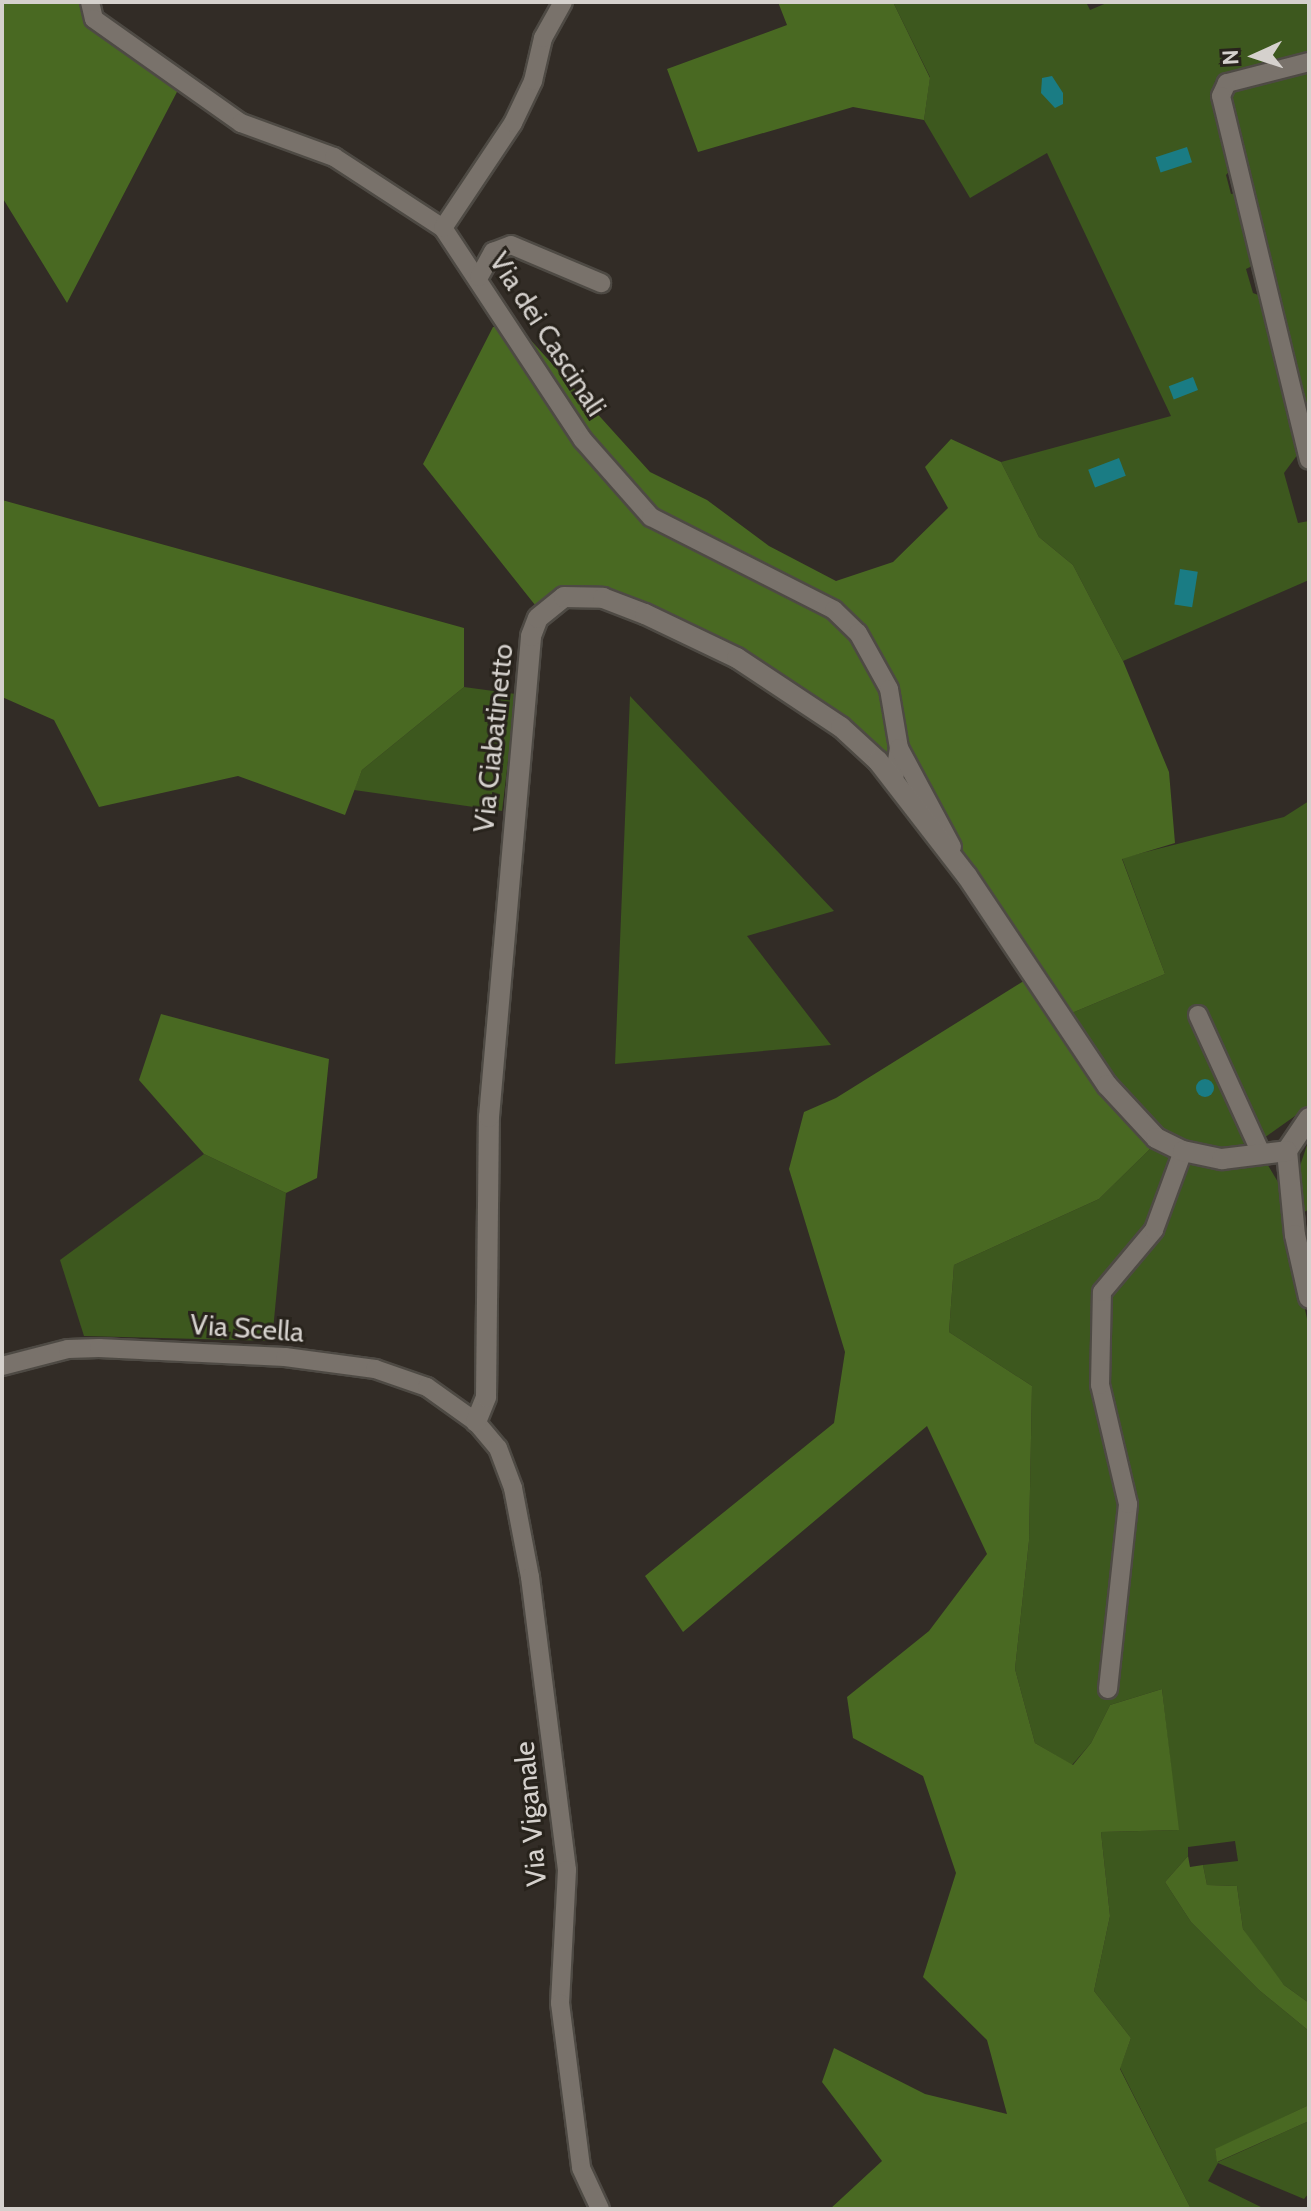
<!DOCTYPE html>
<style>
body{margin:0}
#map{position:relative;width:1311px;height:2211px;overflow:hidden;background:#322c26;font-family:Cabin,sans-serif}
div>[style]{position:absolute}
.green>*{inset:0;background:#3d581e}
.forest>*{inset:0;background:#496922}
.water>*{inset:0;background:#1a7c84;transform-origin:0 0}
.round{border-radius:50%}
.roads{filter:drop-shadow(2px 0 #4e4a44) drop-shadow(-2px 0 #4e4a44) drop-shadow(0 2px #4e4a44) drop-shadow(0 -2px #4e4a44)}
.minor>*{height:18px;margin:-9px;padding:0 9px;transform-origin:9px;border-radius:9px;background:#79726b}
.tertiary>*{height:20px;margin:-10px;padding:0 10px;transform-origin:10px;border-radius:10px;background:#79726b}
span{translate:-50% -50%;white-space:nowrap;text-align:center;line-height:1.15;-webkit-text-stroke:6px #28231c;paint-order:stroke}
.street-label{font-size:28px;color:#d5d1cd}
.frame{position:absolute;inset:0;border:4px solid #d5d1cd;pointer-events:none}
.north{position:absolute;left:1215px;top:16px;width:80px;height:80px;-webkit-text-stroke:6px #28231c;paint-order:stroke;rotate:267deg;font-size:22px;font-weight:700;line-height:32px;text-align:center;color:#d5d1cd}
.north::after{content:'';display:block;margin:auto;width:28px;height:36px;background:#d5d1cd;clip-path:polygon(50% 0,100% 100%,50% 72%,0 100%)}
</style>
<div id="map">
<div class="green">
<div style="clip-path:polygon(893px 2px,1086px 2px,1090px 10px,1109px 2px,1309px 2px,1309px 60px,1215px 81px,1214px 88px,1235px 165px,1226px 175px,1231px 194px,1241px 192px,1258px 263px,1246px 269px,1253px 293px,1266px 298px,1301px 450px,1284px 473px,1298px 523px,1309px 521px,1309px 580px,1123px 661px,1073px 565px,1039px 537px,1001px 462px,1171px 416px,1047px 153px,970px 198px,924px 120px,930px 77px)"></div>
<div style="clip-path:polygon(1309px 70px,1309px 418px,1229px 91px)"></div>
<div style="clip-path:polygon(464px 687px,516px 694px,502px 811px,354px 790px,362px 770px)"></div>
<div style="clip-path:polygon(630px 696px,834px 911px,747px 936px,831px 1045px,615px 1064px)"></div>
<div style="clip-path:polygon(1309px 801px,1309px 1106px,1264px 1138px,1229px 1148px,1201px 1147px,1164px 1134px,1137px 1113px,1067px 1015px,1165px 974px,1122px 858px,1284px 817px)"></div>
<div style="clip-path:polygon(1309px 1139px,1309px 1209px,1300px 1215px,1298px 1172px)"></div>
<div style="clip-path:polygon(1155px 1144px,1179px 1153px,1151px 1229px,1100px 1292px,1096px 1329px,1099px 1385px,1125px 1504px,1106px 1687px,1111px 1691px,1131px 1506px,1117px 1422px,1104px 1384px,1105px 1293px,1158px 1231px,1186px 1158px,1223px 1165px,1263px 1157px,1278px 1182px,1309px 1328px,1309px 2003px,1284px 1985px,1259px 1955px,1243px 1929px,1237px 1886px,1207px 1885px,1203px 1865px,1238px 1861px,1235px 1841px,1188px 1847px,1188px 1856px,1165px 1882px,1191px 1922px,1259px 1990px,1309px 2031px,1309px 2105px,1215px 2150px,1218px 2162px,1309px 2121px,1309px 2193px,1304px 2199px,1218px 2163px,1208px 2181px,1265px 2209px,1191px 2209px,1120px 2068px,1131px 2038px,1094px 1991px,1110px 1916px,1101px 1832px,1178px 1830px,1162px 1689px,1110px 1705px,1091px 1743px,1072px 1765px,1035px 1743px,1015px 1669px,1029px 1541px,1032px 1386px,949px 1332px,954px 1265px,1099px 1199px)"></div>
<div style="clip-path:polygon(204px 1154px,286px 1193px,272px 1341px,84px 1336px,60px 1260px)"></div>
</div>
<div class="forest">
<div style="clip-path:polygon(2px 2px,84px 2px,80px 9px,178px 90px,67px 303px,2px 197px)"></div>
<div style="clip-path:polygon(778px 2px,893px 2px,930px 78px,924px 120px,853px 107px,698px 152px,667px 69px,787px 25px)"></div>
<div style="clip-path:polygon(517px 325px,650px 472px,707px 500px,769px 546px,836px 581px,893px 562px,948px 508px,925px 467px,951px 439px,1001px 462px,1039px 537px,1073px 565px,1123px 661px,1169px 772px,1175px 843px,1122px 859px,1165px 974px,1055px 1020px,1155px 1144px,1099px 1199px,954px 1265px,949px 1332px,1032px 1386px,1029px 1541px,1015px 1669px,1035px 1743px,1073px 1765px,1091px 1743px,1110px 1705px,1162px 1689px,1179px 1830px,1101px 1832px,1110px 1916px,1094px 1991px,1131px 2038px,1120px 2069px,1191px 2209px,830px 2209px,882px 2161px,822px 2082px,834px 2048px,925px 2094px,1007px 2114px,987px 2040px,923px 1977px,956px 1873px,923px 1776px,853px 1738px,847px 1697px,929px 1631px,987px 1554px,927px 1426px,683px 1632px,645px 1576px,834px 1423px,845px 1352px,789px 1169px,804px 1112px,836px 1098px,1027px 979px,872px 764px,837px 733px,742px 668px,671px 634px,593px 605px,563px 604px,547px 620px,423px 464px,493px 327px)"></div>
<div style="clip-path:polygon(2px 500px,464px 628px,464px 687px,362px 770px,345px 815px,238px 776px,99px 807px,54px 720px,2px 697px)"></div>
<div style="clip-path:polygon(161px 1014px,329px 1059px,317px 1178px,286px 1193px,204px 1154px,139px 1080px)"></div>
<div style="clip-path:polygon(1188px 1856px,1190px 1867px,1203px 1865px,1207px 1885px,1237px 1886px,1243px 1929px,1284px 1985px,1309px 2003px,1309px 2031px,1259px 1990px,1191px 1922px,1165px 1882px)"></div>
<div style="clip-path:polygon(1309px 2105px,1309px 2121px,1217px 2162px,1215px 2149px)"></div>
</div>
<div class="water">
<div style="clip-path:polygon(1052px 76px,1063px 93px,1063px 104px,1055px 108px,1041px 93px,1042px 78px)"></div>
<div style="left:1187px;top:147px;width:16px;height:33px;rotate:72deg"></div>
<div style="left:1193px;top:377px;width:14px;height:26px;rotate:69deg"></div>
<div style="left:1119px;top:458px;width:19px;height:33px;rotate:69deg"></div>
<div style="left:1180px;top:569px;width:18px;height:36px;rotate:9deg"></div>
<div class="round" style="left:1196px;top:1079px;width:18px;height:18px"></div>
</div>
<div class="roads">
<div class="minor">
<div style="left:90px;top:2px;width:17px;rotate:77deg"></div>
<div style="left:94px;top:19px;width:180px;rotate:35.3deg"></div>
<div style="left:241px;top:123px;width:99px;rotate:20.1deg"></div>
<div style="left:334px;top:157px;width:130px;rotate:33.1deg"></div>
<div style="left:443px;top:228px;width:254px;rotate:56.6deg"></div>
<div style="left:583px;top:440px;width:103px;rotate:48.6deg"></div>
<div style="left:651px;top:517px;width:205px;rotate:26.9deg"></div>
<div style="left:834px;top:610px;width:33px;rotate:44deg"></div>
<div style="left:858px;top:633px;width:64px;rotate:61deg"></div>
<div style="left:889px;top:689px;width:60px;rotate:80.4deg"></div>
<div style="left:899px;top:748px;width:32px;rotate:99deg"></div>
<div style="left:1309px;top:62px;width:85px;rotate:165.6deg"></div>
<div style="left:1227px;top:83px;width:14px;rotate:115deg"></div>
<div style="left:1221px;top:96px;width:374px;rotate:76.4deg"></div>
<div style="left:443px;top:228px;width:126px;rotate:-56.3deg"></div>
<div style="left:513px;top:123px;width:47px;rotate:-64.5deg"></div>
<div style="left:533px;top:81px;width:44px;rotate:-76.9deg"></div>
<div style="left:543px;top:38px;width:41px;rotate:-60.9deg"></div>
<div style="left:479px;top:277px;width:29px;rotate:-61deg"></div>
<div style="left:493px;top:252px;width:19px;rotate:-21deg"></div>
<div style="left:511px;top:245px;width:98px;rotate:22.9deg"></div>
<div style="left:899px;top:748px;width:112px;rotate:61.8deg"></div>
<div style="left:1198px;top:1015px;width:149px;rotate:65.5deg"></div>
<div style="left:2px;top:1366px;width:68px;rotate:-14.4deg"></div>
<div style="left:68px;top:1349px;width:31px;rotate:-2deg"></div>
<div style="left:99px;top:1348px;width:186px;rotate:2.8deg"></div>
<div style="left:285px;top:1357px;width:91px;rotate:7.6deg"></div>
<div style="left:375px;top:1369px;width:55px;rotate:19.1deg"></div>
<div style="left:427px;top:1387px;width:60px;rotate:35.5deg"></div>
<div style="left:476px;top:1422px;width:34px;rotate:50deg"></div>
<div style="left:498px;top:1448px;width:43px;rotate:69.4deg"></div>
<div style="left:513px;top:1488px;width:91px;rotate:79.2deg"></div>
<div style="left:530px;top:1577px;width:295px;rotate:82.8deg"></div>
<div style="left:567px;top:1870px;width:133px;rotate:93deg"></div>
<div style="left:560px;top:2003px;width:166px;rotate:82.7deg"></div>
<div style="left:581px;top:2168px;width:45px;rotate:65.1deg"></div>
<div style="left:1108px;top:1689px;width:186px;rotate:-83.8deg"></div>
<div style="left:1128px;top:1504px;width:122px;rotate:-103.2deg"></div>
<div style="left:1100px;top:1385px;width:93px;rotate:-88.8deg"></div>
<div style="left:1102px;top:1292px;width:81px;rotate:-50deg"></div>
<div style="left:1154px;top:1230px;width:84px;rotate:-69.8deg"></div>
</div>
<div class="tertiary">
<div style="left:1309px;top:1118px;width:40px;rotate:124deg"></div>
<div style="left:1287px;top:1151px;width:84px;rotate:84.6deg"></div>
<div style="left:1295px;top:1235px;width:64px;rotate:77.3deg"></div>
<div style="left:476px;top:1422px;width:27px;rotate:-68deg"></div>
<div style="left:486px;top:1397px;width:280px;rotate:-89.4deg"></div>
<div style="left:489px;top:1117px;width:483px;rotate:-85deg"></div>
<div style="left:531px;top:636px;width:19px;rotate:-69deg"></div>
<div style="left:538px;top:618px;width:33px;rotate:-39deg"></div>
<div style="left:564px;top:597px;width:39px;rotate:1deg"></div>
<div style="left:603px;top:598px;width:45px;rotate:20.9deg"></div>
<div style="left:645px;top:614px;width:102px;rotate:25.6deg"></div>
<div style="left:737px;top:658px;width:125px;rotate:33.6deg"></div>
<div style="left:841px;top:727px;width:50px;rotate:42.6deg"></div>
<div style="left:878px;top:761px;width:145px;rotate:52.3deg"></div>
<div style="left:967px;top:876px;width:252px;rotate:56.2deg"></div>
<div style="left:1107px;top:1085px;width:72px;rotate:47.2deg"></div>
<div style="left:1156px;top:1138px;width:30px;rotate:26deg"></div>
<div style="left:1183px;top:1151px;width:40px;rotate:12deg"></div>
<div style="left:1222px;top:1159px;width:65px;rotate:-7deg"></div>
</div>
</div>
<div class="street-label">
<span style="left:548px;top:334px;rotate:57deg">Via dei Cascinali</span>
<span style="left:493px;top:738px;rotate:-84deg">Via Ciabatinetto</span>
<span style="left:247px;top:1328px;rotate:4deg">Via Scella</span>
<span style="left:530px;top:1814px;rotate:-95deg">Via Viganale</span>
</div>
<div class="frame"></div>
<div class="north">N</div>
</div>
